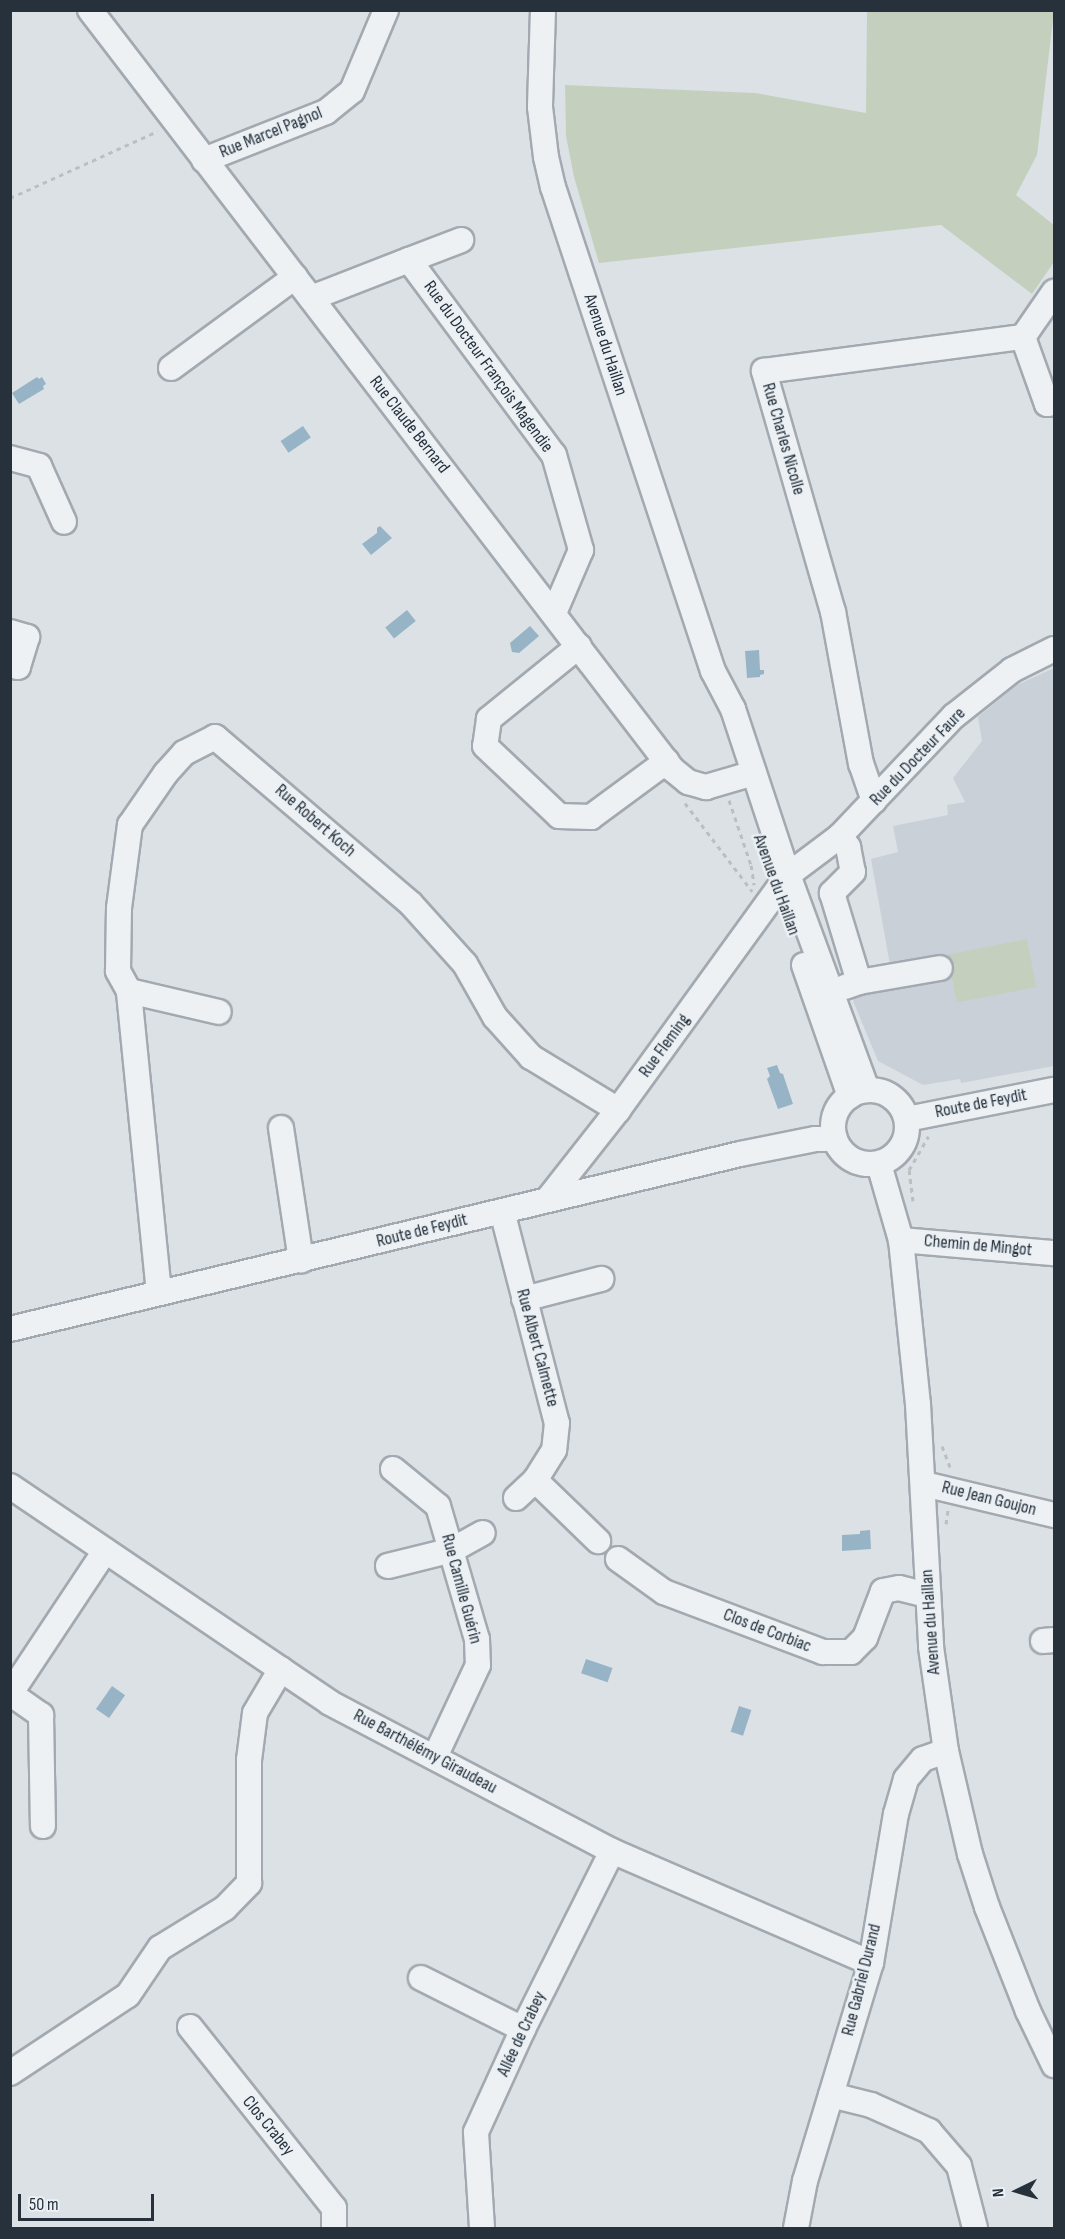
<!DOCTYPE html>
<meta charset="utf-8">
<style>
body{margin:0}
#map{position:relative;width:1065px;height:2239px;overflow:hidden;background:#dce1e6;font-family:"Sofia Sans Condensed",sans-serif}
div>[style]{position:absolute}
.built>*{inset:0;background:#cad0d8}
.green>*{inset:0;background:#c4d0bd;transform-origin:0 0}
.water>*{inset:0;background:#96b4c6;transform-origin:0 0}
.path>*{height:3px;margin-top:-1.5px;transform-origin:0;background:repeating-linear-gradient(90deg,#babfc4 0 4.5px,transparent 0 9px)}
.roads{filter:drop-shadow(2px 0 #a2a9b0) drop-shadow(-2px 0 #a2a9b0) drop-shadow(0 2px #a2a9b0) drop-shadow(0 -2px #a2a9b0)}
.minor>*{height:24px;margin:-12px;padding:0 12px;transform-origin:12px;border-radius:12px;background:#eef1f4}
.minor>.ring{margin:-12px;padding:0;box-sizing:content-box;background:none;border:24px solid #eef1f4;border-radius:50%}
span{translate:-50% -50%;white-space:nowrap;text-align:center;line-height:1.15;-webkit-text-stroke:5px #ebf0f4;paint-order:stroke}
.street-label{font-size:18px;color:#26313c}
.frame{position:absolute;inset:0;border:12px solid #26313c;pointer-events:none}
.north{position:absolute;left:987px;top:2161px;width:60px;height:60px;-webkit-text-stroke:4px #ebf0f4;paint-order:stroke;rotate:265deg;font-size:16px;font-weight:700;line-height:24px;text-align:center;color:#26313c}
.north::after{content:'';display:block;margin:auto;width:21px;height:27px;background:#26313c;clip-path:polygon(50% 0,100% 100%,50% 72%,0 100%)}
.scale{position:absolute;left:18px;top:2194px;width:136px;height:27px;box-sizing:border-box;border:3px solid #26313c;border-top:0;padding-left:8px;font-size:18px;line-height:21px;white-space:nowrap;color:#26313c;-webkit-text-stroke:4px #ebf0f4;paint-order:stroke}
</style>
<div id="map">
<div class="built">
<div style="clip-path:polygon(1054px 668px,1054px 1066px,961px 1083px,960px 1079px,923px 1085px,878px 1061px,853px 1001px,858px 993px,892px 976px,871px 859px,898px 852px,893px 826px,948px 815px,947px 805px,965px 802px,953px 778px,982px 741px,978px 717px,1017px 685px)"></div>
</div>
<div class="green">
<div style="clip-path:polygon(867px 11px,1054px 11px,1037px 155px,1016px 195px,1054px 225px,1054px 262px,1032px 294px,941px 225px,599px 263px,574px 177px,566px 136px,565px 85px,755px 93px,866px 113px)"></div>
<div style="left:1027px;top:939px;width:49px;height:81px;rotate:79deg"></div>
</div>
<div class="water">
<div style="clip-path:polygon(37px 377px,39px 379px,42px 377px,46px 384px,43px 386px,44px 389px,19px 404px,12px 393px)"></div>
<div style="left:303px;top:426px;width:14px;height:27px;rotate:56deg"></div>
<div style="clip-path:polygon(380px 526px,392px 538px,371px 555px,362px 544px,377px 533px,377px 528px)"></div>
<div style="left:407px;top:610px;width:14px;height:28px;rotate:51deg"></div>
<div style="clip-path:polygon(530px 626px,539px 636px,519px 653px,512px 652px,510px 643px)"></div>
<div style="clip-path:polygon(759px 650px,760px 670px,764px 670px,764px 674px,760px 675px,760px 677px,747px 678px,745px 651px)"></div>
<div style="clip-path:polygon(777px 1065px,780px 1073px,783px 1074px,793px 1104px,778px 1109px,767px 1079px,770px 1076px,767px 1068px)"></div>
<div style="clip-path:polygon(870px 1530px,871px 1549px,842px 1551px,842px 1535px,860px 1534px,860px 1531px)"></div>
<div style="left:586px;top:1659px;width:28px;height:15px;rotate:19deg"></div>
<div style="left:112px;top:1686px;width:16px;height:28px;rotate:35deg"></div>
<div style="left:739px;top:1706px;width:13px;height:27px;rotate:18deg"></div>
</div>
<div class="path">
<div style="left:10px;top:198px;width:162px;rotate:-24.4deg"></div>
<div style="left:729px;top:800px;width:69px;rotate:71.3deg"></div>
<div style="left:751px;top:865px;width:20px;rotate:81deg"></div>
<div style="left:685px;top:803px;width:111px;rotate:52.7deg"></div>
<div style="left:887px;top:1089px;width:23px;rotate:20deg"></div>
<div style="left:848px;top:1167px;width:8px;rotate:-60deg"></div>
<div style="left:913px;top:1201px;width:31px;rotate:-97deg"></div>
<div style="left:909px;top:1170px;width:39px;rotate:-60deg"></div>
<div style="left:942px;top:1446px;width:26px;rotate:69deg"></div>
<div style="left:946px;top:1524px;width:14px;rotate:-82deg"></div>
</div>
<div class="roads">
<div class="minor">
<div style="left:90px;top:10px;width:956px;rotate:52.52deg"></div>
<div style="left:672px;top:769px;width:21px;rotate:39deg"></div>
<div style="left:688px;top:782px;width:19px;rotate:16deg"></div>
<div style="left:706px;top:787px;width:50px;rotate:-16.3deg"></div>
<div style="left:543px;top:10px;width:97px;rotate:91.8deg"></div>
<div style="left:540px;top:107px;width:50px;rotate:83.2deg"></div>
<div style="left:546px;top:157px;width:31px;rotate:77deg"></div>
<div style="left:553px;top:187px;width:510px;rotate:71.71deg"></div>
<div style="left:713px;top:671px;width:43px;rotate:62.2deg"></div>
<div style="left:733px;top:709px;width:175px;rotate:71.7deg"></div>
<div style="left:788px;top:875px;width:229px;rotate:69.8deg"></div>
<div style="left:204px;top:160px;width:131px;rotate:-21.5deg"></div>
<div style="left:326px;top:112px;width:33px;rotate:-39deg"></div>
<div style="left:352px;top:91px;width:88px;rotate:-67.2deg"></div>
<div style="left:409px;top:260px;width:56px;rotate:-21deg"></div>
<div style="left:311px;top:298px;width:105px;rotate:-21.2deg"></div>
<div style="left:409px;top:260px;width:243px;rotate:53.4deg"></div>
<div style="left:554px;top:455px;width:99px;rotate:74.1deg"></div>
<div style="left:581px;top:550px;width:69px;rotate:113.2deg"></div>
<div style="left:1023px;top:337px;width:55px;rotate:-55.4deg"></div>
<div style="left:171px;top:368px;width:154px;rotate:-36.3deg"></div>
<div style="left:10px;top:458px;width:30px;rotate:15deg"></div>
<div style="left:39px;top:466px;width:61px;rotate:65.9deg"></div>
<div style="left:10px;top:632px;width:18px;rotate:16deg"></div>
<div style="left:27px;top:637px;width:31px;rotate:107deg"></div>
<div style="left:18px;top:667px;width:8px;rotate:-166deg"></div>
<div style="left:579px;top:646px;width:116px;rotate:141deg"></div>
<div style="left:489px;top:719px;width:27px;rotate:98deg"></div>
<div style="left:485px;top:746px;width:102px;rotate:43.4deg"></div>
<div style="left:559px;top:816px;width:32px;rotate:2deg"></div>
<div style="left:591px;top:817px;width:94px;rotate:-36.4deg"></div>
<div style="left:874px;top:801px;width:39px;rotate:-109deg"></div>
<div style="left:861px;top:764px;width:155px;rotate:-100.4deg"></div>
<div style="left:833px;top:612px;width:251px;rotate:-106deg"></div>
<div style="left:764px;top:371px;width:261px;rotate:-7.5deg"></div>
<div style="left:1023px;top:337px;width:71px;rotate:70.3deg"></div>
<div style="left:1047px;top:404px;width:7px;rotate:-8deg"></div>
<div style="left:840px;top:836px;width:14px;rotate:54deg"></div>
<div style="left:848px;top:847px;width:25px;rotate:79deg"></div>
<div style="left:853px;top:872px;width:30px;rotate:135deg"></div>
<div style="left:832px;top:893px;width:93px;rotate:73.1deg"></div>
<div style="left:804px;top:965px;width:139px;rotate:70.7deg"></div>
<div style="left:845px;top:987px;width:15px;rotate:-20deg"></div>
<div style="left:859px;top:982px;width:82px;rotate:-9.8deg"></div>
<div style="left:129px;top:991px;width:92px;rotate:13.1deg"></div>
<div class="ring" style="left:833px;top:1090px;width:50px;height:50px"></div>
<div style="left:907px;top:1119px;width:150px;rotate:-11.2deg"></div>
<div style="left:281px;top:1128px;width:134px;rotate:81.4deg"></div>
<div style="left:879px;top:1164px;width:79px;rotate:73.9deg"></div>
<div style="left:901px;top:1240px;width:165px;rotate:84.1deg"></div>
<div style="left:918px;top:1404px;width:243px;rotate:86.9deg"></div>
<div style="left:931px;top:1647px;width:105px;rotate:81.8deg"></div>
<div style="left:946px;top:1751px;width:106px;rotate:76.9deg"></div>
<div style="left:970px;top:1854px;width:56px;rotate:72.2deg"></div>
<div style="left:987px;top:1907px;width:112px;rotate:68.5deg"></div>
<div style="left:1028px;top:2011px;width:60px;rotate:64.3deg"></div>
<div style="left:548px;top:1199px;width:113px;rotate:-51.8deg"></div>
<div style="left:618px;top:1110px;width:290px;rotate:-54.1deg"></div>
<div style="left:788px;top:875px;width:65px;rotate:-36.9deg"></div>
<div style="left:840px;top:836px;width:166px;rotate:-46.5deg"></div>
<div style="left:954px;top:716px;width:74px;rotate:-38.4deg"></div>
<div style="left:1012px;top:670px;width:47px;rotate:-26.6deg"></div>
<div style="left:502px;top:1211px;width:219px;rotate:75.5deg"></div>
<div style="left:557px;top:1423px;width:27px;rotate:96deg"></div>
<div style="left:554px;top:1450px;width:36px;rotate:122deg"></div>
<div style="left:535px;top:1480px;width:88px;rotate:44.1deg"></div>
<div style="left:901px;top:1240px;width:154px;rotate:4.9deg"></div>
<div style="left:159px;top:1293px;width:303px;rotate:-95.7deg"></div>
<div style="left:129px;top:991px;width:23px;rotate:-119deg"></div>
<div style="left:118px;top:971px;width:63px;rotate:-89.1deg"></div>
<div style="left:119px;top:908px;width:84px;rotate:-82.5deg"></div>
<div style="left:130px;top:825px;width:63px;rotate:-55.3deg"></div>
<div style="left:166px;top:773px;width:27px;rotate:-48deg"></div>
<div style="left:184px;top:753px;width:35px;rotate:-27deg"></div>
<div style="left:215px;top:737px;width:257px;rotate:40.4deg"></div>
<div style="left:411px;top:904px;width:81px;rotate:48deg"></div>
<div style="left:465px;top:964px;width:61px;rotate:60.5deg"></div>
<div style="left:495px;top:1017px;width:54px;rotate:48deg"></div>
<div style="left:531px;top:1057px;width:102px;rotate:31.3deg"></div>
<div style="left:524px;top:1299px;width:80px;rotate:-14.6deg"></div>
<div style="left:10px;top:1329px;width:751px;rotate:-13.48deg"></div>
<div style="left:740px;top:1154px;width:76px;rotate:-11.3deg"></div>
<div style="left:815px;top:1139px;width:20px"></div>
<div style="left:393px;top:1469px;width:58px;rotate:39.4deg"></div>
<div style="left:438px;top:1506px;width:139px;rotate:73.7deg"></div>
<div style="left:477px;top:1639px;width:26px;rotate:88deg"></div>
<div style="left:478px;top:1665px;width:102px;rotate:115.1deg"></div>
<div style="left:924px;top:1484px;width:134px;rotate:13.4deg"></div>
<div style="left:10px;top:1486px;width:387px;rotate:34.1deg"></div>
<div style="left:330px;top:1703px;width:318px;rotate:27.7deg"></div>
<div style="left:612px;top:1851px;width:282px;rotate:23.4deg"></div>
<div style="left:516px;top:1498px;width:26px;rotate:-43deg"></div>
<div style="left:618px;top:1559px;width:57px;rotate:35.7deg"></div>
<div style="left:664px;top:1592px;width:170px;rotate:20.7deg"></div>
<div style="left:823px;top:1652px;width:28px"></div>
<div style="left:851px;top:1652px;width:20px;rotate:-45deg"></div>
<div style="left:865px;top:1638px;width:50px;rotate:-69deg"></div>
<div style="left:883px;top:1591px;width:16px;rotate:-11deg"></div>
<div style="left:899px;top:1588px;width:30px;rotate:14deg"></div>
<div style="left:388px;top:1566px;width:66px;rotate:-14deg"></div>
<div style="left:452px;top:1550px;width:35px;rotate:-29deg"></div>
<div style="left:1043px;top:1641px;width:11px;rotate:-5deg"></div>
<div style="left:10px;top:1694px;width:172px;rotate:-56.4deg"></div>
<div style="left:11px;top:1694px;width:37px;rotate:35deg"></div>
<div style="left:41px;top:1715px;width:111px;rotate:89deg"></div>
<div style="left:421px;top:1978px;width:114px;rotate:26.6deg"></div>
<div style="left:190px;top:2027px;width:231px;rotate:51.5deg"></div>
<div style="left:334px;top:2208px;width:20px;rotate:90deg"></div>
<div style="left:10px;top:2073px;width:141px;rotate:-33.5deg"></div>
<div style="left:128px;top:1995px;width:57px;rotate:-55.8deg"></div>
<div style="left:160px;top:1948px;width:76px;rotate:-31.6deg"></div>
<div style="left:225px;top:1908px;width:35px;rotate:-46deg"></div>
<div style="left:249px;top:1883px;width:123px;rotate:-90deg"></div>
<div style="left:249px;top:1760px;width:47px;rotate:-82.7deg"></div>
<div style="left:255px;top:1713px;width:51px;rotate:-59.4deg"></div>
<div style="left:831px;top:2095px;width:41px;rotate:14deg"></div>
<div style="left:871px;top:2105px;width:64px;rotate:24.1deg"></div>
<div style="left:929px;top:2131px;width:46px;rotate:49.4deg"></div>
<div style="left:959px;top:2166px;width:64px;rotate:75.5deg"></div>
<div style="left:482px;top:2228px;width:96px;rotate:-93.6deg"></div>
<div style="left:476px;top:2132px;width:113px;rotate:-65.5deg"></div>
<div style="left:523px;top:2029px;width:199px;rotate:-63.4deg"></div>
<div style="left:796px;top:2228px;width:48px;rotate:-79.2deg"></div>
<div style="left:805px;top:2181px;width:228px;rotate:-73.2deg"></div>
<div style="left:871px;top:1963px;width:151px;rotate:-80.5deg"></div>
<div style="left:896px;top:1814px;width:36px;rotate:-74deg"></div>
<div style="left:906px;top:1779px;width:26px;rotate:-50deg"></div>
<div style="left:923px;top:1759px;width:24px;rotate:-19deg"></div>
</div>
</div>
<div class="street-label">
<span style="left:271px;top:133px;rotate:-22deg">Rue Marcel Pagnol</span>
<span style="left:605px;top:345px;rotate:72deg">Avenue du Haillan</span>
<span style="left:488px;top:367px;rotate:54deg">Rue du Docteur François Magendie</span>
<span style="left:409px;top:425px;rotate:52deg">Rue Claude Bernard</span>
<span style="left:783px;top:439px;rotate:74deg">Rue Charles Nicolle</span>
<span style="left:918px;top:757px;rotate:-46deg">Rue du Docteur Faure</span>
<span style="left:315px;top:821px;rotate:41deg">Rue Robert Koch</span>
<span style="left:776px;top:885px;rotate:70deg">Avenue du Haillan</span>
<span style="left:665px;top:1046px;rotate:-54deg">Rue Fleming</span>
<span style="left:981px;top:1104px;rotate:-11deg">Route de Feydit</span>
<span style="left:422px;top:1231px;rotate:-14deg">Route de Feydit</span>
<span style="left:978px;top:1246px;rotate:5deg">Chemin de Mingot</span>
<span style="left:537px;top:1348px;rotate:75deg">Rue Albert Calmette</span>
<span style="left:989px;top:1499px;rotate:14deg">Rue Jean Goujon</span>
<span style="left:461px;top:1589px;rotate:75deg">Rue Camille Guérin</span>
<span style="left:931px;top:1622px;rotate:-94deg">Avenue du Haillan</span>
<span style="left:767px;top:1631px;rotate:21deg">Clos de Corbiac</span>
<span style="left:425px;top:1752px;rotate:28deg">Rue Barthélémy Giraudeau</span>
<span style="left:862px;top:1980px;rotate:-76deg">Rue Gabriel Durand</span>
<span style="left:522px;top:2034px;rotate:-65deg">Allée de Crabey</span>
<span style="left:268px;top:2126px;rotate:51deg">Clos Crabey</span>
</div>
<div class="frame"></div>
<div class="north">N</div>
<div class="scale">50 m</div>
</div>
